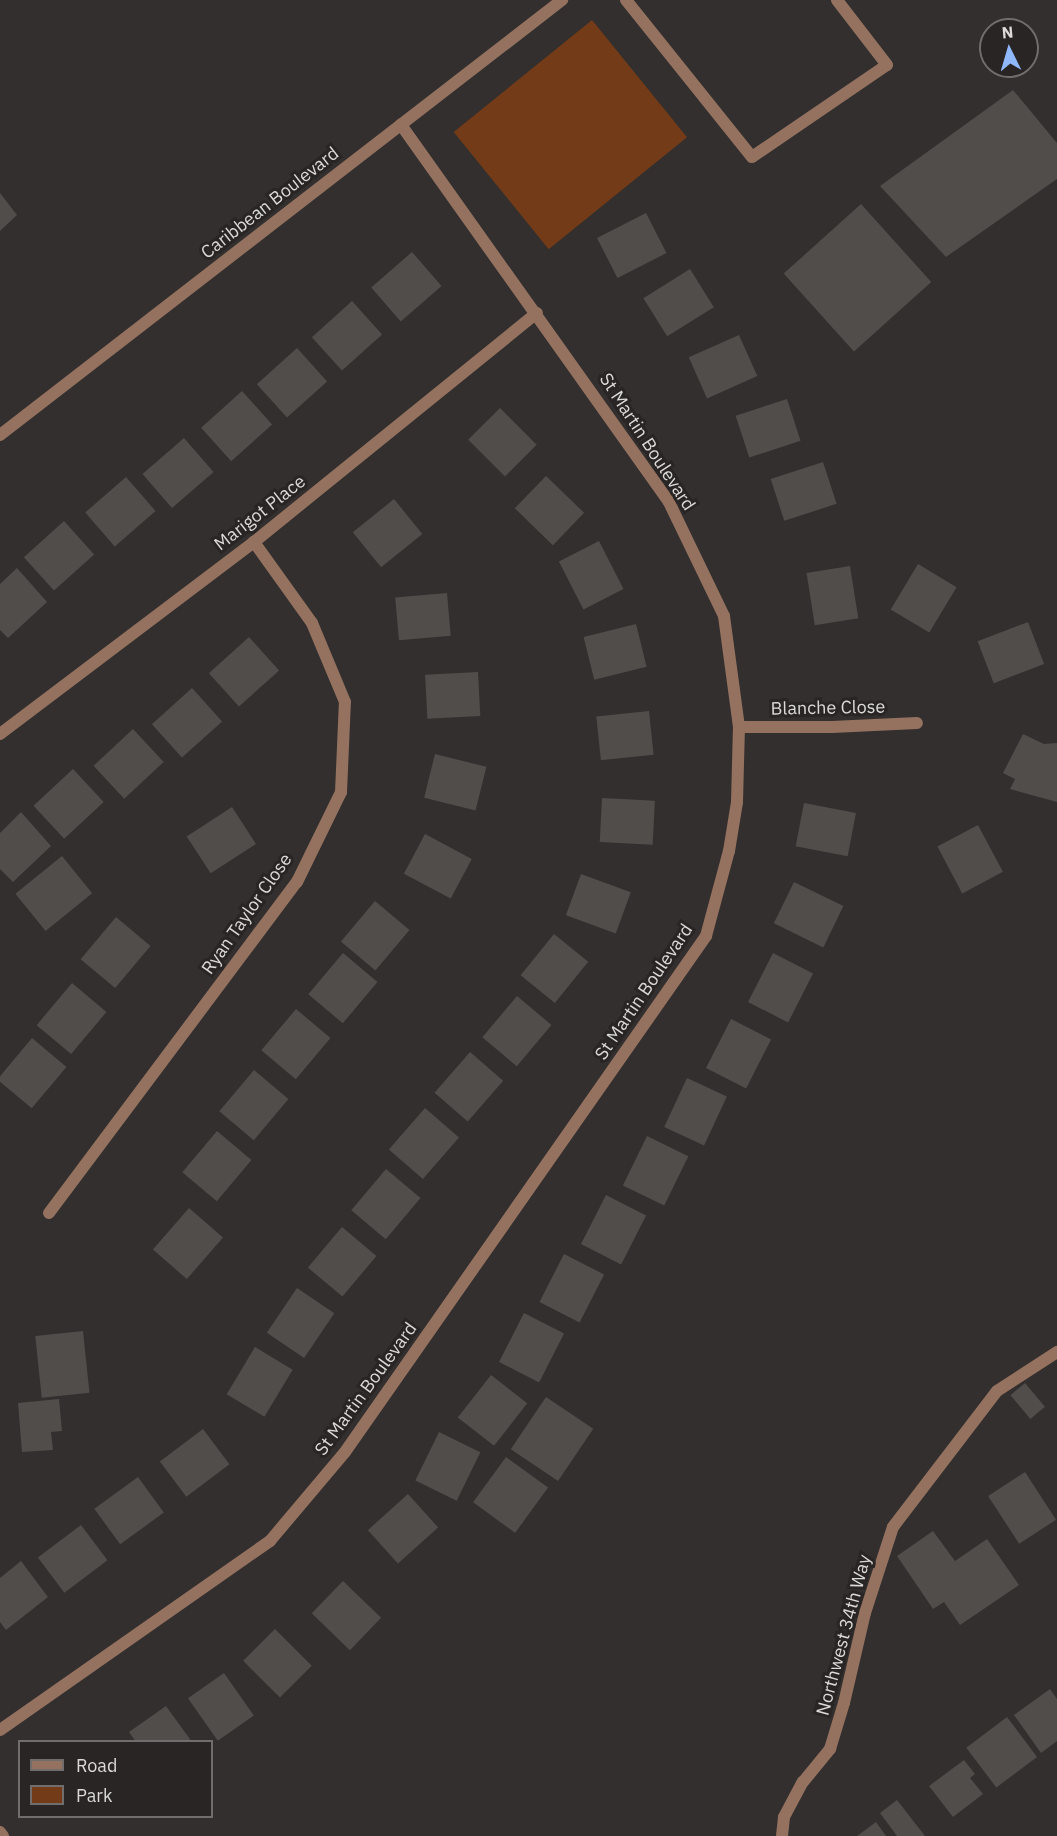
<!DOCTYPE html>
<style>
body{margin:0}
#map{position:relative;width:1057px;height:1836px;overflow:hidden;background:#322f2e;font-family:"IBM Plex Sans",sans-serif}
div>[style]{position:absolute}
.green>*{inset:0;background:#733b17;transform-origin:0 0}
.building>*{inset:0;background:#504d4b;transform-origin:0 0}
.minor>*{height:12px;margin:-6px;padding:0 6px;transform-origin:6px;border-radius:6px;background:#95725f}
span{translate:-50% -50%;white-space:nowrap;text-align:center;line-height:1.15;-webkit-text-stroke:6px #282524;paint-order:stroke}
.street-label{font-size:18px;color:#dcdad9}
.legend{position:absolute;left:18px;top:1740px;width:195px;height:78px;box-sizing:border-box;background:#282524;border:2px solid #706d6c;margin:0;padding:8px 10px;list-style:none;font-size:18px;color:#dcdad9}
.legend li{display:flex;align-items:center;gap:12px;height:30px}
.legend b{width:30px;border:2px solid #706d6c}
.north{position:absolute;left:979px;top:18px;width:60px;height:60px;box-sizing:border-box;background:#282524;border:2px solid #706d6c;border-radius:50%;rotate:355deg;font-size:16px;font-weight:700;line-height:24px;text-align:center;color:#dcdad9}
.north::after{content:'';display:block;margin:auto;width:21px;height:27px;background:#8fb8fd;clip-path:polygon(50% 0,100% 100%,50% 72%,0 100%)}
</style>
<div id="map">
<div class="green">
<div style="left:592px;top:20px;width:151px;height:178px;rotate:51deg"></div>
</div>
<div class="building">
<div style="clip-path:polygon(1013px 90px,1057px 143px,1057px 179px,946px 257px,880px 186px)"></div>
<div style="clip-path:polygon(0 193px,17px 215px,0 231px)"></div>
<div style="left:861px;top:204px;width:105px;height:104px;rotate:48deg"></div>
<div style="left:646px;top:213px;width:45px;height:55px;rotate:63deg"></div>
<div style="left:412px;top:252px;width:45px;height:54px;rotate:49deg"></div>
<div style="left:690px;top:269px;width:45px;height:55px;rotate:58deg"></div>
<div style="left:352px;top:301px;width:45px;height:54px;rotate:48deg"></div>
<div style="left:739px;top:335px;width:45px;height:55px;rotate:66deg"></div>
<div style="left:297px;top:348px;width:45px;height:54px;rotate:48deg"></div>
<div style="left:242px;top:391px;width:45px;height:55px;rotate:48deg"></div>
<div style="left:787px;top:399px;width:44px;height:54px;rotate:72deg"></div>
<div style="left:500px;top:408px;width:52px;height:45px;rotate:45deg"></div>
<div style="left:184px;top:438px;width:45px;height:55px;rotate:49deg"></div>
<div style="left:823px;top:462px;width:44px;height:55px;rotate:72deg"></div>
<div style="left:546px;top:476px;width:53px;height:45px;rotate:44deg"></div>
<div style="left:126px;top:477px;width:45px;height:54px;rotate:49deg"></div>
<div style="left:394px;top:499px;width:45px;height:53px;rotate:51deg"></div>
<div style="left:64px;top:521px;width:45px;height:54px;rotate:48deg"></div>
<div style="left:599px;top:541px;width:54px;height:45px;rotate:63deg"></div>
<div style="left:918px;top:564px;width:45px;height:53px;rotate:31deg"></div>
<div style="left:850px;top:566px;width:53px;height:44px;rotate:81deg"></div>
<div style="clip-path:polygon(17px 568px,47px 602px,8px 638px,0 630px,0 584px)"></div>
<div style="left:447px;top:593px;width:43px;height:52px;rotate:85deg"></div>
<div style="left:1028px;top:622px;width:45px;height:54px;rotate:69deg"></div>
<div style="left:636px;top:624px;width:44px;height:54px;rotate:76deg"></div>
<div style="left:249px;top:637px;width:45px;height:54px;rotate:48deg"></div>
<div style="left:478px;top:672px;width:44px;height:53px;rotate:87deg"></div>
<div style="left:192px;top:688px;width:45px;height:54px;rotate:48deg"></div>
<div style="left:649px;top:711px;width:44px;height:53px;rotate:84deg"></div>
<div style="left:133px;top:729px;width:45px;height:54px;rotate:47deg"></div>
<div style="clip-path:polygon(1023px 734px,1044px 744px,1057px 743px,1057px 802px,1010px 789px,1015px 779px,1003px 773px)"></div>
<div style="left:435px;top:754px;width:53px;height:45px;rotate:14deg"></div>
<div style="left:73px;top:769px;width:45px;height:54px;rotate:47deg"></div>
<div style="left:602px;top:798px;width:53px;height:44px;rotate:3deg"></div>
<div style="left:804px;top:803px;width:53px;height:44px;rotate:11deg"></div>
<div style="left:232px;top:807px;width:44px;height:54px;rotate:57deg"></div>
<div style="clip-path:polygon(21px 812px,51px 846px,13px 882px,0 869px,0 833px)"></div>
<div style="left:978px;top:825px;width:53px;height:46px;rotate:62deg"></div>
<div style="left:425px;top:834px;width:53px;height:45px;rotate:28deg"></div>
<div style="left:62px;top:856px;width:48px;height:60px;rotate:51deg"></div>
<div style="left:581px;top:874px;width:53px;height:44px;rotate:20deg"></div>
<div style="left:794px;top:882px;width:55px;height:46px;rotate:26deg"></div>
<div style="left:375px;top:901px;width:45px;height:53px;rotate:40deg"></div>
<div style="left:116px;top:917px;width:45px;height:55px;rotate:40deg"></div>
<div style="left:554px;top:934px;width:44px;height:53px;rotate:39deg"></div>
<div style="left:343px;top:953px;width:45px;height:54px;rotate:40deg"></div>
<div style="left:773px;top:953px;width:45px;height:55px;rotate:27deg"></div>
<div style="left:72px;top:983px;width:45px;height:55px;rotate:40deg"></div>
<div style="left:517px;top:996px;width:45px;height:54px;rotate:40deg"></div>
<div style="left:296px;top:1009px;width:45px;height:54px;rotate:40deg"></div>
<div style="left:731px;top:1019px;width:45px;height:55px;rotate:27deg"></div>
<div style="left:32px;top:1038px;width:45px;height:54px;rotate:40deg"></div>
<div style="left:470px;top:1052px;width:44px;height:54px;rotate:41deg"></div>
<div style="left:254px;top:1070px;width:45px;height:54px;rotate:40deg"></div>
<div style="left:687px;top:1078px;width:44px;height:54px;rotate:25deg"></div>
<div style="left:425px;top:1108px;width:45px;height:55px;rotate:41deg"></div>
<div style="left:217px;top:1131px;width:45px;height:54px;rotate:40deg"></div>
<div style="left:647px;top:1136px;width:46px;height:55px;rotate:26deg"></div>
<div style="left:386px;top:1169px;width:45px;height:54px;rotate:40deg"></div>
<div style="left:606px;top:1195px;width:45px;height:55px;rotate:27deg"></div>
<div style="left:189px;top:1208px;width:45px;height:55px;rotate:41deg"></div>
<div style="left:342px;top:1227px;width:45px;height:53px;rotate:40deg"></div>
<div style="left:564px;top:1254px;width:45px;height:54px;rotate:27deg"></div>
<div style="left:297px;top:1288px;width:45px;height:54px;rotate:34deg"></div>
<div style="left:524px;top:1313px;width:45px;height:55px;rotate:27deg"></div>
<div style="left:83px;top:1331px;width:62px;height:48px;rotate:84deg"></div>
<div style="left:255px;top:1347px;width:44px;height:55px;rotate:31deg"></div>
<div style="left:491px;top:1375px;width:46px;height:54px;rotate:38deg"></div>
<div style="left:1025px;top:1383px;width:31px;height:19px;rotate:50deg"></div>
<div style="left:546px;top:1397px;width:57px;height:63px;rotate:34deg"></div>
<div style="clip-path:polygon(59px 1399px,62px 1431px,51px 1432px,53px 1450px,22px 1452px,18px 1403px)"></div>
<div style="left:203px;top:1429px;width:44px;height:54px;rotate:53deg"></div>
<div style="left:439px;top:1432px;width:46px;height:54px;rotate:26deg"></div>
<div style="left:506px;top:1457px;width:52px;height:56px;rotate:36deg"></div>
<div style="left:1025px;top:1472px;width:57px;height:44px;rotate:57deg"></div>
<div style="left:138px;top:1477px;width:44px;height:54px;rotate:54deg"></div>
<div style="left:408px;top:1494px;width:45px;height:54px;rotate:48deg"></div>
<div style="left:81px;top:1525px;width:44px;height:54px;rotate:53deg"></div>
<div style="clip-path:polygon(933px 1531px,955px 1561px,987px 1539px,1019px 1585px,960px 1625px,944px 1602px,933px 1609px,897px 1556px)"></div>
<div style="clip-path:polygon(21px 1561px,48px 1597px,6px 1630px,0 1622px,0 1578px)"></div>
<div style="left:343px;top:1581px;width:53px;height:45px;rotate:44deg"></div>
<div style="left:275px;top:1629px;width:52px;height:45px;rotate:45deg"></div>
<div style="left:224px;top:1673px;width:52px;height:44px;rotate:55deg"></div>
<div style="clip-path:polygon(1050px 1689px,1057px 1699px,1057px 1741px,1041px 1753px,1014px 1715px)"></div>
<div style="clip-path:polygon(166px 1706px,192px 1742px,136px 1742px,129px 1732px)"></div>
<div style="left:1007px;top:1717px;width:50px;height:51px;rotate:53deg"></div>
<div style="clip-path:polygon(964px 1760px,975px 1774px,970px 1778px,983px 1794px,953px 1817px,929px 1786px)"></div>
<div style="clip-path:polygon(897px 1800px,925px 1836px,897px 1836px,880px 1813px)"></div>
<div style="clip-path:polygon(876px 1822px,886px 1836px,857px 1836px)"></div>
</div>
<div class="minor">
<div style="left:626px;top:0;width:201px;rotate:51.3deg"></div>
<div style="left:752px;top:157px;width:163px;rotate:-34.3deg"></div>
<div style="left:887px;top:65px;width:82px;rotate:-127.6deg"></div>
<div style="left:0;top:435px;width:711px;rotate:-37.74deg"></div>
<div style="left:739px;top:727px;width:93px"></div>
<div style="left:832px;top:727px;width:85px;rotate:-2.7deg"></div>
<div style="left:0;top:734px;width:318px;rotate:-37.1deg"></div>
<div style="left:254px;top:542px;width:364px;rotate:-39deg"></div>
<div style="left:49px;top:1213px;width:414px;rotate:-53.2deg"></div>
<div style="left:297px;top:882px;width:100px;rotate:-63.9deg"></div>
<div style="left:341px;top:792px;width:90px;rotate:-87.5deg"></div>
<div style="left:345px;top:702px;width:86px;rotate:-112.7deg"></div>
<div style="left:312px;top:623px;width:100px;rotate:-125.6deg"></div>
<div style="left:0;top:1730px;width:330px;rotate:-35deg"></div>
<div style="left:270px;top:1541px;width:116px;rotate:-49.9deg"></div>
<div style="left:345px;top:1452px;width:630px;rotate:-55.02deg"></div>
<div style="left:706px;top:936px;width:88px;rotate:-74.9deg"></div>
<div style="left:729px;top:851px;width:50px;rotate:-80.7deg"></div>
<div style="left:737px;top:802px;width:75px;rotate:-88.5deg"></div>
<div style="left:739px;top:727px;width:112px;rotate:-97.7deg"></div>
<div style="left:724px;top:616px;width:127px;rotate:-115.8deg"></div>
<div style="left:669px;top:502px;width:463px;rotate:-125.4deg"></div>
<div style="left:0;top:1832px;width:5px;rotate:53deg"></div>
<div style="left:782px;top:1836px;width:19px;rotate:-84deg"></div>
<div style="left:784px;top:1817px;width:40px;rotate:-62deg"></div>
<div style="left:803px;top:1782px;width:43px;rotate:-50.7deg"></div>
<div style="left:830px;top:1749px;width:48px;rotate:-73.1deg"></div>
<div style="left:844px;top:1703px;width:92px;rotate:-76.9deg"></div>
<div style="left:865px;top:1613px;width:90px;rotate:-72deg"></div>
<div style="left:893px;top:1527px;width:171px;rotate:-52.6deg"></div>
<div style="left:997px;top:1391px;width:72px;rotate:-33deg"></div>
</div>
<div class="street-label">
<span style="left:270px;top:203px;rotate:-38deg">Caribbean Boulevard</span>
<span style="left:647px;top:442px;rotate:57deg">St Martin Boulevard</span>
<span style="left:260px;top:513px;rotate:-38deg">Marigot Place</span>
<span style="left:828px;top:708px;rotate:-1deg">Blanche Close</span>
<span style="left:247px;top:914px;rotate:-55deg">Ryan Taylor Close</span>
<span style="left:644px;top:992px;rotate:-56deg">St Martin Boulevard</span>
<span style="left:366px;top:1389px;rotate:-54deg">St Martin Boulevard</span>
<span style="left:844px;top:1635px;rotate:-75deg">Northwest 34th Way</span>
</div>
<ul class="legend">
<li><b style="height:8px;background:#95725f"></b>Road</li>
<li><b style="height:16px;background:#733b17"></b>Park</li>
</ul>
<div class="north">N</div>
</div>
